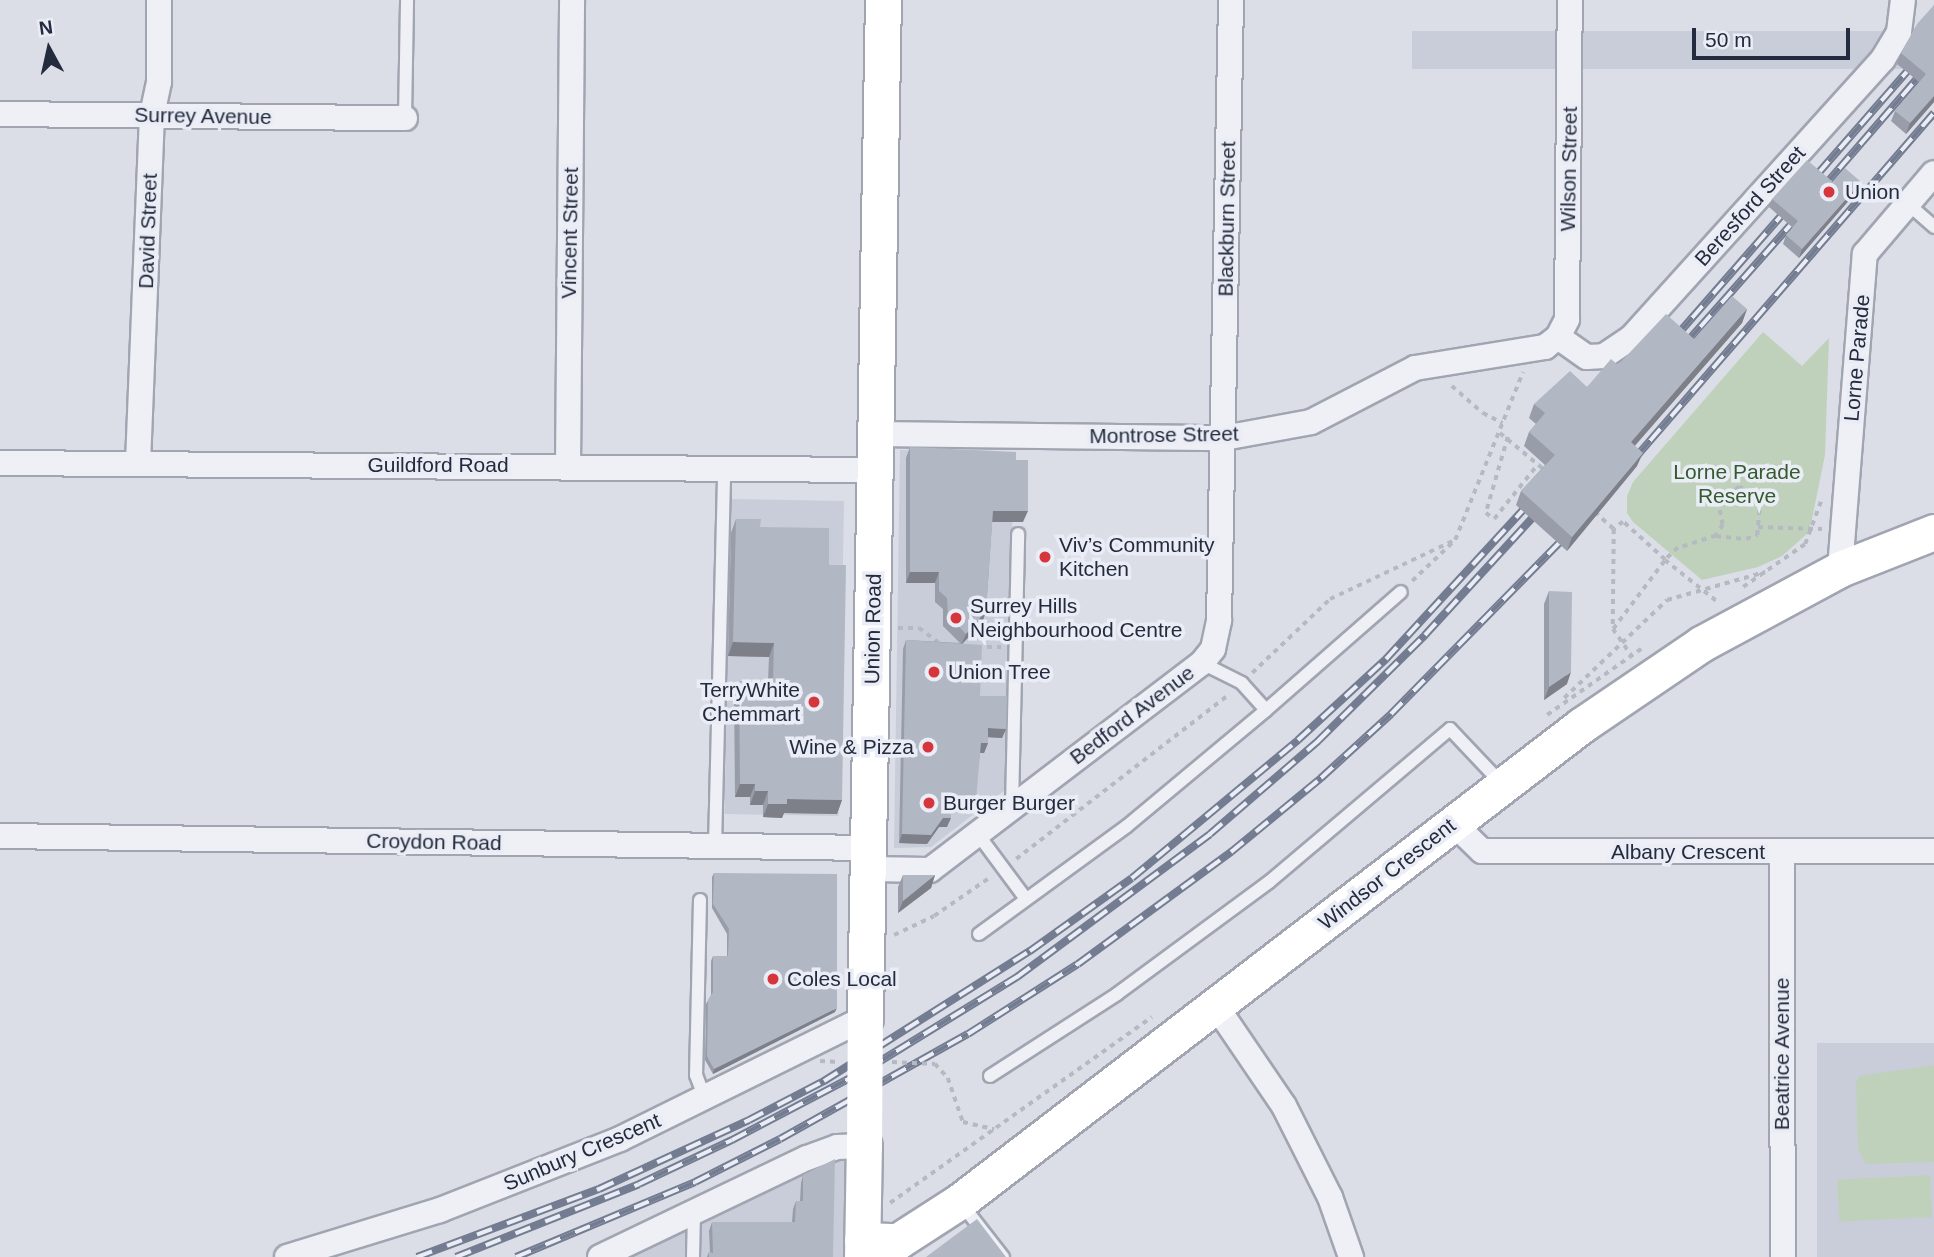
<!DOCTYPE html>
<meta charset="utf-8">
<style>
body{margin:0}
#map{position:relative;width:1934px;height:1257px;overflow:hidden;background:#dbdee7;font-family:Helvetica,sans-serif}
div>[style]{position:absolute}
.built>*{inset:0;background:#c9cdd9;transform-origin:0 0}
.green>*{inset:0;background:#bfd1bb;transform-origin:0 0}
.path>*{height:3.5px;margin-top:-1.75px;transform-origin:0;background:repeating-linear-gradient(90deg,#b5b9c2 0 5px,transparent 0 10px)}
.roads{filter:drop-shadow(2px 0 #a0a5b1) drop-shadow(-2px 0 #a0a5b1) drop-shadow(0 2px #a0a5b1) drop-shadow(0 -2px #a0a5b1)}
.lane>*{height:12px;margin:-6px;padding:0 6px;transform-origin:6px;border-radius:6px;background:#eef0f5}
.street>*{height:24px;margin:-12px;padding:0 12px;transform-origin:12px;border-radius:12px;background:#eef0f5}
.secondary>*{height:35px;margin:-17.5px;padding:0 17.5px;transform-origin:17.5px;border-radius:17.5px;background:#fff}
.rail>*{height:8px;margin-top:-4px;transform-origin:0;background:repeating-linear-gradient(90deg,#eaedf5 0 16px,#737c91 0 32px);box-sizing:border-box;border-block:2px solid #737c91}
.path-bridge>*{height:3.5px;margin-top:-1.75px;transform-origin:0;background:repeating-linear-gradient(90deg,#b5b9c2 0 5px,transparent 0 10px)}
.secondary-bridge>*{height:35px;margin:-17.5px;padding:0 17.5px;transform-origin:17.5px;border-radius:17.5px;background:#fff}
.wall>*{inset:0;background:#999da9}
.shaded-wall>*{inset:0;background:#7d8089}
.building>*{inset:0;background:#b2b7c4}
.dots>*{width:19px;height:19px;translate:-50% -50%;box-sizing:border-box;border:4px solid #eaedf5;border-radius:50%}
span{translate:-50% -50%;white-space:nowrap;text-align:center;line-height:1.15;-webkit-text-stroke:7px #eaedf5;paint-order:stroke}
.street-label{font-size:21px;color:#242b3e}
.poi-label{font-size:21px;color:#242b3e}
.left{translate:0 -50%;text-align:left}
.right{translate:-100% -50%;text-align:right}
.park-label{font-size:21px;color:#345a30}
.north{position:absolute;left:14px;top:14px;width:70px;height:70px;-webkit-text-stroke:5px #eaedf5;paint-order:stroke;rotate:352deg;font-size:19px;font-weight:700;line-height:28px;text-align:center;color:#242b3e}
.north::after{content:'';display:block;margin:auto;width:24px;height:32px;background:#242b3e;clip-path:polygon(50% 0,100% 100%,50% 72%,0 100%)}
.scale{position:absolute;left:1692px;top:28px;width:158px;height:32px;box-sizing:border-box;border:4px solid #242b3e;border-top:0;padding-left:9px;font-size:21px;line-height:24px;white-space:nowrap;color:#242b3e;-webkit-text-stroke:5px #eaedf5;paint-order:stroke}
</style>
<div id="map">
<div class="built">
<div style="left:1934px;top:31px;width:38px;height:522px;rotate:90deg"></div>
<div style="clip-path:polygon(900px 450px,1016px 452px,1008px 610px,1009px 787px,931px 847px,894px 848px)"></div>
<div style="left:730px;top:499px;width:114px;height:315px;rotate:1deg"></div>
<div style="left:1934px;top:1043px;width:214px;height:117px;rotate:90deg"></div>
<div style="clip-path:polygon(864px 1146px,862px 1257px,600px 1257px)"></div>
</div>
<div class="green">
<div style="clip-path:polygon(1763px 332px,1802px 366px,1829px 338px,1825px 455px,1812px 519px,1808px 533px,1782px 556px,1758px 567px,1702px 580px,1633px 522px,1627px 513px,1627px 496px,1633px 482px)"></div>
<div style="clip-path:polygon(1934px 1065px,1934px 1162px,1866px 1164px,1858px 1150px,1856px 1082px,1859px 1076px)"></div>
<div style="left:1930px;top:1175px;width:42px;height:93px;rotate:87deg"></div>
</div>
<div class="path">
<div style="left:1452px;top:386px;width:41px;rotate:41.1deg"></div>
<div style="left:1483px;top:413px;width:22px;rotate:27deg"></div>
<div style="left:1500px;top:433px;width:60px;rotate:39.6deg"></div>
<div style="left:1508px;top:437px;width:79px;rotate:106.1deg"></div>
<div style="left:1486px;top:513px;width:10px;rotate:37deg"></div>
<div style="left:1494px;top:519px;width:70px;rotate:-51.3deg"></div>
<div style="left:1595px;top:512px;width:25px;rotate:42deg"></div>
<div style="left:1758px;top:527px;width:64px;rotate:1.8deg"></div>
<div style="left:1716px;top:536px;width:30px;rotate:6deg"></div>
<div style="left:1746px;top:539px;width:12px;rotate:-20deg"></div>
<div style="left:1757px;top:535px;width:36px;rotate:-85deg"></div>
<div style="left:1760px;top:499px;width:24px;rotate:-150deg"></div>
<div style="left:1739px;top:487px;width:30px;rotate:130deg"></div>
<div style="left:1720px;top:510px;width:15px;rotate:79deg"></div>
<div style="left:1723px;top:525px;width:13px;rotate:122deg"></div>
<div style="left:1716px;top:536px;width:40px;rotate:162deg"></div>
<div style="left:1678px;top:548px;width:18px;rotate:137deg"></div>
<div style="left:1665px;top:560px;width:69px;rotate:38.5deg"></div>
<div style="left:1412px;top:581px;width:59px;rotate:-43.6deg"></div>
<div style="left:1455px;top:540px;width:181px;rotate:-68deg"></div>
<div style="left:1743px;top:587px;width:75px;rotate:-34.7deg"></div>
<div style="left:1805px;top:544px;width:46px;rotate:-69.6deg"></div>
<div style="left:898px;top:628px;width:21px"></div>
<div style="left:919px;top:628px;width:24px;rotate:36deg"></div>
<div style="left:1613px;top:629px;width:86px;rotate:-53deg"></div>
<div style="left:1665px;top:560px;width:57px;rotate:-137.9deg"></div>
<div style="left:1623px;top:522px;width:11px;rotate:142deg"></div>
<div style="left:1614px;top:529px;width:100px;rotate:90.6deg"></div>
<div style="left:1613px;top:629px;width:32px;rotate:55deg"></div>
<div style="left:977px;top:647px;width:24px"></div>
<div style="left:1252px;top:673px;width:108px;rotate:-43.5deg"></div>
<div style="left:1330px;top:599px;width:138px;rotate:-25.3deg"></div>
<div style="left:1564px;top:698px;width:142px;rotate:-43.6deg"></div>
<div style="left:1667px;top:600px;width:102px;rotate:-15.9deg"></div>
<div style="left:1547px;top:715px;width:115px;rotate:-35.1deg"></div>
<div style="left:1016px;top:859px;width:268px;rotate:-37.7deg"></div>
<div style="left:894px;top:935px;width:44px;rotate:-25.4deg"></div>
<div style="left:934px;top:916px;width:67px;rotate:-34.6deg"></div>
<div style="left:948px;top:1078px;width:46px;rotate:71.2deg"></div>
<div style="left:963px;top:1122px;width:32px;rotate:13deg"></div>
<div style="left:890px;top:1203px;width:321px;rotate:-35.4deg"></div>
</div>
<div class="roads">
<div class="lane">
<div style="left:405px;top:118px;width:118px;rotate:-89deg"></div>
<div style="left:1908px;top:204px;width:35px;rotate:41deg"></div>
<div style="left:1266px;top:710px;width:179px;rotate:-41.2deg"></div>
<div style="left:1012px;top:806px;width:272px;rotate:-88.7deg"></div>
<div style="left:977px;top:833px;width:82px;rotate:53.4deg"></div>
<div style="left:715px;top:846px;width:378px;rotate:-88.6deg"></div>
<div style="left:700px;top:900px;width:175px;rotate:91.3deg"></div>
<div style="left:696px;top:1075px;width:25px;rotate:69deg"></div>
<div style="left:979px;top:934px;width:183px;rotate:-36.1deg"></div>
<div style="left:1127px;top:826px;width:181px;rotate:-39.8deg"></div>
<div style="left:1266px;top:710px;width:36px;rotate:-132deg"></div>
<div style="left:1242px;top:683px;width:45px;rotate:-153.4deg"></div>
<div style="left:990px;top:1076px;width:151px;rotate:-32.8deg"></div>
<div style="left:1117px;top:994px;width:189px;rotate:-36.4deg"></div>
<div style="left:1269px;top:882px;width:237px;rotate:-40.2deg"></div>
<div style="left:1450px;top:729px;width:77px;rotate:46.6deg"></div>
<div style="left:960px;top:1202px;width:70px;rotate:52deg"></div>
<div style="left:693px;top:1257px;width:43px;rotate:-88.7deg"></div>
</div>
<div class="street">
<div style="left:0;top:114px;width:405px;rotate:0.6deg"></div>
<div style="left:1558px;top:337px;width:35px;rotate:35deg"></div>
<div style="left:1587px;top:357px;width:17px;rotate:-3deg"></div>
<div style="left:1604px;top:356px;width:32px;rotate:-34deg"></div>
<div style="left:1631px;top:338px;width:376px;rotate:-47.9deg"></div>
<div style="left:1883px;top:59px;width:31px;rotate:-59deg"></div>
<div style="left:1899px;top:32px;width:32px;rotate:-83deg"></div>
<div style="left:876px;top:434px;width:348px;rotate:0.7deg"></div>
<div style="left:1224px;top:438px;width:88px;rotate:-10.4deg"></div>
<div style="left:1311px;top:422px;width:117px;rotate:-27.4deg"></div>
<div style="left:1415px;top:368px;width:132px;rotate:-9.2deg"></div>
<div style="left:1545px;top:347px;width:16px;rotate:-38deg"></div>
<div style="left:1558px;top:337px;width:20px;rotate:-63deg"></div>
<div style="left:1567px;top:319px;width:319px;rotate:-89.5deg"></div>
<div style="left:0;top:463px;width:876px;rotate:0.46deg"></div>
<div style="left:138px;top:463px;width:348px;rotate:-87.7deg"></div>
<div style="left:152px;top:115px;width:34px;rotate:-78deg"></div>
<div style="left:159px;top:82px;width:82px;rotate:-90deg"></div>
<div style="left:568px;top:467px;width:467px;rotate:-89.5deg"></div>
<div style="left:1840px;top:569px;width:316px;rotate:-85.5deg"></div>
<div style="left:1865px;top:254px;width:106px;rotate:-49.6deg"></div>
<div style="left:1453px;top:823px;width:40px;rotate:44deg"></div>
<div style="left:1482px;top:851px;width:452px"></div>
<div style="left:0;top:836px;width:869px;rotate:0.79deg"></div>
<div style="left:1782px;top:852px;width:405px;rotate:89.9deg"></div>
<div style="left:869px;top:869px;width:61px;rotate:0.9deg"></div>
<div style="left:930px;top:870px;width:342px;rotate:-37.3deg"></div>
<div style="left:1202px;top:663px;width:18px;rotate:-52deg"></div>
<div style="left:1213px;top:649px;width:30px;rotate:-78deg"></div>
<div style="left:1219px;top:620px;width:620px;rotate:-88.89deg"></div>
<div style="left:1216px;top:1006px;width:121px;rotate:55.8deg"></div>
<div style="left:1284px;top:1106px;width:102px;rotate:63.2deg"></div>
<div style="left:1330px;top:1197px;width:64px;rotate:70.7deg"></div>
<div style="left:287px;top:1257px;width:160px;rotate:-17.1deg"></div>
<div style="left:440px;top:1210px;width:193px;rotate:-21.5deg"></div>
<div style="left:620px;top:1139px;width:273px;rotate:-26.3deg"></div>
<div style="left:600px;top:1257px;width:229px;rotate:-25.6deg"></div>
<div style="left:807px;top:1158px;width:32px;rotate:-20deg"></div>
<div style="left:837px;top:1147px;width:27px;rotate:-2deg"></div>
</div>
<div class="secondary">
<div style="left:865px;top:1018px;width:1018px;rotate:-88.99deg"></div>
<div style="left:862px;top:1240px;width:36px;rotate:2deg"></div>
<div style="left:898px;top:1241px;width:74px;rotate:-32.8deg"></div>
<div style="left:960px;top:1201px;width:783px;rotate:-37.43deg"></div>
<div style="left:1582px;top:725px;width:144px;rotate:-34.2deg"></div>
<div style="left:1701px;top:644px;width:158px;rotate:-28.3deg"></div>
<div style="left:1840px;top:569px;width:101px;rotate:-21.5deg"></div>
<div style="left:862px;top:1257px;width:111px;rotate:-89deg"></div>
</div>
</div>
<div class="rail">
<div style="left:1818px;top:193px;width:177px;rotate:-49.1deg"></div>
<div style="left:1671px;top:342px;width:400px;rotate:-48.9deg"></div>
<div style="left:1679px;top:351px;width:186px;rotate:-48.5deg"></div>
<div style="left:1629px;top:465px;width:466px;rotate:-49.1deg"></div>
<div style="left:417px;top:1257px;width:194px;rotate:-20.5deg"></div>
<div style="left:599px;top:1189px;width:165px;rotate:-24.7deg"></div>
<div style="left:749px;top:1120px;width:85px;rotate:-27.5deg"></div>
<div style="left:824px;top:1081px;width:244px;rotate:-32.3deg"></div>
<div style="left:1030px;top:951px;width:125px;rotate:-35.6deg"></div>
<div style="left:1132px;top:878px;width:216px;rotate:-39.7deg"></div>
<div style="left:1298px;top:740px;width:120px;rotate:-42.6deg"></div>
<div style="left:1386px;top:659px;width:220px;rotate:-47.4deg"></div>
<div style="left:456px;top:1257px;width:197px;rotate:-21.7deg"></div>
<div style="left:639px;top:1184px;width:103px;rotate:-25.3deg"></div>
<div style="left:732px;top:1140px;width:155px;rotate:-27.7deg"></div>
<div style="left:869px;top:1068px;width:174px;rotate:-31.6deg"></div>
<div style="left:1017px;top:977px;width:240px;rotate:-36.5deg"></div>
<div style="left:1210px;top:834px;width:143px;rotate:-40.7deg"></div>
<div style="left:1318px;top:741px;width:151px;rotate:-44.7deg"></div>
<div style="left:1425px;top:635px;width:179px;rotate:-47.5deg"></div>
<div style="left:516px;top:1257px;width:194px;rotate:-22.7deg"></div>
<div style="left:695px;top:1182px;width:95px;rotate:-26.8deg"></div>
<div style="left:780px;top:1139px;width:215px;rotate:-29.2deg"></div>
<div style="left:968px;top:1034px;width:130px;rotate:-32.5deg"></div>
<div style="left:1078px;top:964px;width:190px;rotate:-36.2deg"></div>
<div style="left:1231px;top:852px;width:117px;rotate:-39.4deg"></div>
<div style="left:1321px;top:778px;width:95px;rotate:-42.4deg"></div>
<div style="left:1391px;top:714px;width:257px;rotate:-45.5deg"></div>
</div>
<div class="path-bridge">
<div style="left:820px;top:1061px;width:19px;rotate:3deg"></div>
<div style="left:892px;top:1062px;width:43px;rotate:2.7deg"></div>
<div style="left:935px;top:1064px;width:19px;rotate:47deg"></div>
</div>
<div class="secondary-bridge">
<div style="left:864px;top:1146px;width:128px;rotate:-89.6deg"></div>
</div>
<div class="wall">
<div style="clip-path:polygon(1934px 5px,1934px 102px,1906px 134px,1891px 121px,1895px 111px,1919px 82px,1897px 64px,1901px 53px)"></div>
<div style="clip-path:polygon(1833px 182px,1858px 190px,1799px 258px,1783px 244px,1786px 235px,1793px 228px,1769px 207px,1772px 199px)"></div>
<div style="clip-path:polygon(1747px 309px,1742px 323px,1635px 445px,1637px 466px,1567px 551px,1516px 505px,1521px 491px,1545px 465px,1524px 446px,1529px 432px,1536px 424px,1529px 418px,1534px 404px,1587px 387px,1618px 365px,1694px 339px)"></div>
<div style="clip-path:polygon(910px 447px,1016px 460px,1023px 522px,992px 522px,986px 611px,982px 623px,963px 643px,980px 696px,1006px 729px,1002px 738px,988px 737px,988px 743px,984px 753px,980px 753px,973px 810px,951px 809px,947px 827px,939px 827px,927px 844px,899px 843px,903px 649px,906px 640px,960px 643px,943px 626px,943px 609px,935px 602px,935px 583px,906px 583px,906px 458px)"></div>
<div style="clip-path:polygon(736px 519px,760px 527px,829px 565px,842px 800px,837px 814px,784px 813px,782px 818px,763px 817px,763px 805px,750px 805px,750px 797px,735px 797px,734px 694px,739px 681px,768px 681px,769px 657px,728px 656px,731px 533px)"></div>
<div style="clip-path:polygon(1549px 591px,1567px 684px,1544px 700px,1544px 604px)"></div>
<div style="clip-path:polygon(714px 873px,835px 1012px,713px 1074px,705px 1060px,706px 1004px,711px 995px,711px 961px,713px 956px,727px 956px,727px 934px,712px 908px,712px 877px)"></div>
<div style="clip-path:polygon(903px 875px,935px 875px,931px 888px,898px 913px,898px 887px)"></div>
<div style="clip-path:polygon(803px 1175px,833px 1257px,707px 1257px,709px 1252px,710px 1253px,709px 1231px,712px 1222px,792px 1222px,793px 1209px,796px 1201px,800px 1201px,801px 1183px)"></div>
</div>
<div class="shaded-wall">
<div style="clip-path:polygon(1934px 96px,1934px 102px,1906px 134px,1910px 123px)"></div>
<div style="clip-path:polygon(1861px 182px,1858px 190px,1799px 258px,1802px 249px)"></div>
<div style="clip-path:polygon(1747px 309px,1742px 323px,1626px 456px,1631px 442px)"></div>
<div style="clip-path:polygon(1643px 453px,1637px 466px,1567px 551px,1572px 537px)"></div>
<div style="clip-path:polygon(993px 511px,1028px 511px,1023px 522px,989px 522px)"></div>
<div style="clip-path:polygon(910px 572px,939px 572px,935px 583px,906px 583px)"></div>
<div style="clip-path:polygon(986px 611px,982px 623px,961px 645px,966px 634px)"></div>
<div style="clip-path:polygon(733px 642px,774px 643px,769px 657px,728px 656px)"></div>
<div style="clip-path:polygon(1571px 672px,1567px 684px,1544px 700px,1549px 687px)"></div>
<div style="clip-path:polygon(988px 728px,1006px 729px,1002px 738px,984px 737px)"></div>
<div style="clip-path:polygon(981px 743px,988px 743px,984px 753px,977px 753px)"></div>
<div style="clip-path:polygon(740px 784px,755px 784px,750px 797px,735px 797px)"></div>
<div style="clip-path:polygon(755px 791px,768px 791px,763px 805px,750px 805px)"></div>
<div style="clip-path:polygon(787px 799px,842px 800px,837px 814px,784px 813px,782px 818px,763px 817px,768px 804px)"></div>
<div style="clip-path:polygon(951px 800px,976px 800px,973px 810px,948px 809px)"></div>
<div style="clip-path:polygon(943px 818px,951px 818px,947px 827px,939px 827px,927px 844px,899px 843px,902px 834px)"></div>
<div style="clip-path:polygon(935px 875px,931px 888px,898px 913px,903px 901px)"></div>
<div style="clip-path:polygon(837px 1008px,835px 1012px,713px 1074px,714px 1069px)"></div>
</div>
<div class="building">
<div style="clip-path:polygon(1934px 5px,1934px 96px,1910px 123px,1895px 111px,1926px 74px,1901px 53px,1917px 24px)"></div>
<div style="clip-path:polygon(1807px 160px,1833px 182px,1845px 168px,1861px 182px,1802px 249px,1786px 235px,1798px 221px,1772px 199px)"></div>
<div style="clip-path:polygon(1732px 296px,1747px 309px,1631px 442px,1643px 453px,1572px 537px,1521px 491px,1555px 455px,1529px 432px,1545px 413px,1534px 404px,1570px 371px,1587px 387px,1611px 359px,1618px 365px,1666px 314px,1694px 339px)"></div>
<div style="clip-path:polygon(910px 447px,1016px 452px,1016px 460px,1028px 460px,1028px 511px,993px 511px,986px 611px,966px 634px,948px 615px,947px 598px,939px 591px,939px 572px,910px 572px)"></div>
<div style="clip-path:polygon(736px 519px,761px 519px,760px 527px,829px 528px,829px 565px,846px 565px,842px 800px,787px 799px,787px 804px,768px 804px,768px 791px,755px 791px,755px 784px,740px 784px,739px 681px,773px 681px,774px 643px,733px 642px)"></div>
<div style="clip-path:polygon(1549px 591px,1572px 592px,1571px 672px,1549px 687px)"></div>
<div style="clip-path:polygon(906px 640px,982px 645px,980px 696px,1007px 696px,1006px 729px,988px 728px,988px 743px,981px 743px,976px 800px,951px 800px,951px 818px,943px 818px,931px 835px,902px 834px)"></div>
<div style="clip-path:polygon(714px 873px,837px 874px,837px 1008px,714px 1069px,707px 1056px,708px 1000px,713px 992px,713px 956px,728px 956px,729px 929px,713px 904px)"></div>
<div style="clip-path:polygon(903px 875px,935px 875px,903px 901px)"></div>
<div style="clip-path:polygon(835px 1159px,833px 1257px,709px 1257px,709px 1252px,713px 1253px,712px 1222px,795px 1222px,796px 1201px,803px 1201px,803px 1175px)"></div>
<div style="clip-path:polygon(977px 1219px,1006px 1257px,926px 1257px)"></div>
</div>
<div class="dots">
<div style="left:1829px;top:192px;background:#d7353c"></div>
<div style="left:1045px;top:557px;background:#d7353c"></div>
<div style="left:956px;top:618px;background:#d7353c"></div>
<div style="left:934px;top:672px;background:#d7353c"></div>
<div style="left:814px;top:702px;background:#d7353c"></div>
<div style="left:928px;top:747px;background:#d7353c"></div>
<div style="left:929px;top:803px;background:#d7353c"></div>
<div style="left:773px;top:979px;background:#d7353c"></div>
</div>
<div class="street-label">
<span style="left:203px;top:116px;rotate:1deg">Surrey Avenue</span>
<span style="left:1569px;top:169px;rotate:-89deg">Wilson Street</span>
<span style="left:1750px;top:206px;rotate:-48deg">Beresford Street</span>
<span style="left:1227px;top:219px;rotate:-89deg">Blackburn Street</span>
<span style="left:148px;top:231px;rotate:-88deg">David Street</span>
<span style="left:570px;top:233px;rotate:-89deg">Vincent Street</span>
<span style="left:1857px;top:358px;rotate:-85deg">Lorne Parade</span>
<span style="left:1164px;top:435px;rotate:-1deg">Montrose Street</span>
<span style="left:438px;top:465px">Guildford Road</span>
<span style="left:873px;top:629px;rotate:-89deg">Union Road</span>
<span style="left:1132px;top:715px;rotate:-37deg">Bedford Avenue</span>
<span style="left:434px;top:842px;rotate:1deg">Croydon Road</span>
<span style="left:1688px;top:852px">Albany Crescent</span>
<span style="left:1387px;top:874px;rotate:-38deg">Windsor Crescent</span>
<span style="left:1782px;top:1054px;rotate:-90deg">Beatrice Avenue</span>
<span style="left:582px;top:1152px;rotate:-23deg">Sunbury Crescent</span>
</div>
<div class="poi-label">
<span class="left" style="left:1845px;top:192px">Union</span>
<span class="left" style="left:1059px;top:557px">Viv’s Community<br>Kitchen</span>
<span class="left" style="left:970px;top:618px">Surrey Hills<br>Neighbourhood Centre</span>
<span class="left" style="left:948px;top:672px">Union Tree</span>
<span class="right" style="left:800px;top:702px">TerryWhite<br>Chemmart</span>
<span class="right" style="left:914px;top:747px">Wine &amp; Pizza</span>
<span class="left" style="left:943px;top:803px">Burger Burger</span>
<span class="left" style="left:787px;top:979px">Coles Local</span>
</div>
<div class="park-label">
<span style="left:1737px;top:484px">Lorne Parade<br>Reserve</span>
</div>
<div class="north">N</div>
<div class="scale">50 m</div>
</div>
